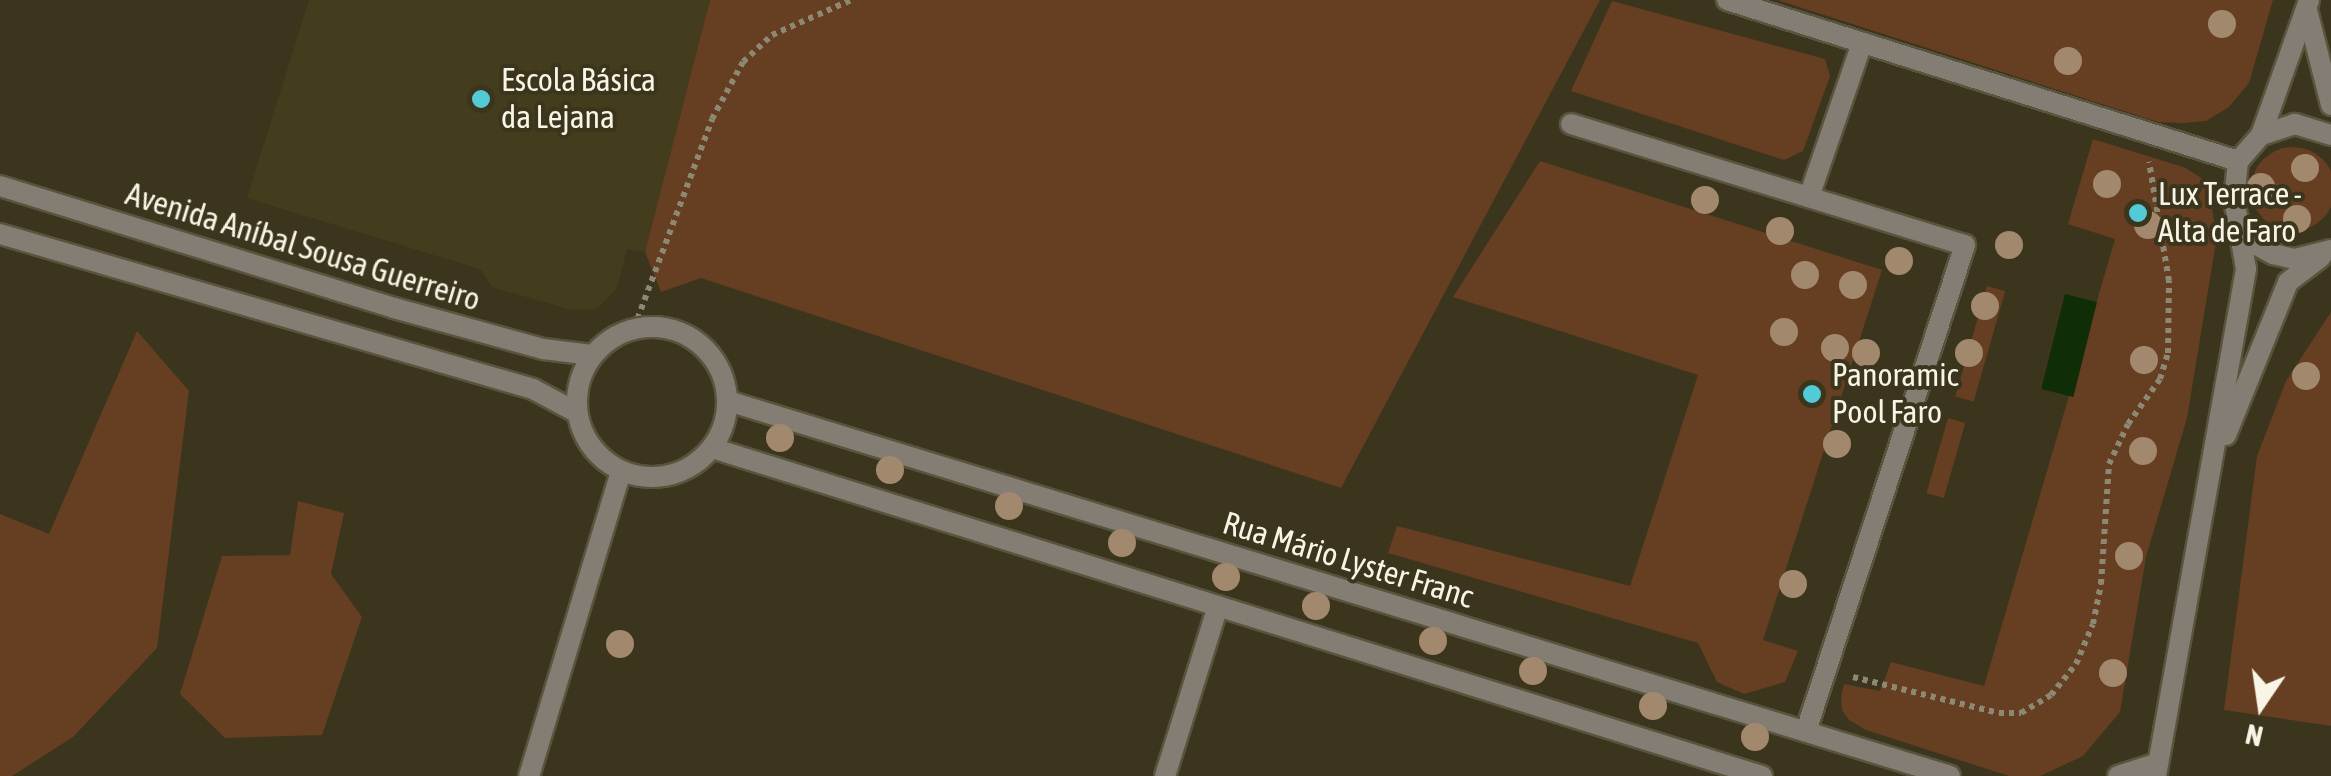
<!DOCTYPE html>
<meta charset="utf-8">
<style>
body{margin:0}
#map{position:relative;width:2331px;height:776px;overflow:hidden;background:#3b351d;font-family:"Asap Condensed",sans-serif}
div>[style]{position:absolute}
.built>*{inset:0;background:#443d1d}
.green>*{inset:0;background:#663e22;transform-origin:0 0}
.round{border-radius:50%}
.water>*{inset:0;background:#0f2e07;transform-origin:0 0}
.path>*{height:6px;margin-top:-3px;transform-origin:0;background:repeating-linear-gradient(90deg,#8c8874 0 5px,transparent 0 10px)}
.roads{filter:drop-shadow(2px 0 #59543d) drop-shadow(-2px 0 #59543d) drop-shadow(0 2px #59543d) drop-shadow(0 -2px #59543d)}
.minor>*{height:20px;margin:-10px;padding:0 10px;transform-origin:10px;border-radius:10px;background:#847d73}
.minor>.ring{margin:-10px;padding:0;box-sizing:content-box;background:none;border:20px solid #847d73;border-radius:50%}
.tertiary>*{height:20px;margin:-10px;padding:0 10px;transform-origin:10px;border-radius:10px;background:#847d73}
.trees>*{width:28px;height:28px;margin:-14px;border-radius:50%;background:#a2886d}
.dots>*{width:28px;height:28px;translate:-50% -50%;box-sizing:border-box;border:5px solid #3b351d;border-radius:50%}
span{translate:-50% -50%;white-space:nowrap;text-align:center;line-height:1.15;-webkit-text-stroke:8px #3b351d;paint-order:stroke}
.poi-label{font-size:32px;color:#f8f5e6}
.left{translate:0 -50%;text-align:left}
.street-label{font-size:32px;color:#f8f5e6}
.north{position:absolute;left:2211px;top:656px;width:100px;height:100px;-webkit-text-stroke:8px #3b351d;paint-order:stroke;rotate:193deg;font-size:28px;font-weight:700;line-height:40px;text-align:center;color:#f8f5e6}
.north::after{content:'';display:block;margin:auto;width:35px;height:45px;background:#f8f5e6;clip-path:polygon(50% 0,100% 100%,50% 72%,0 100%)}
</style>
<div id="map">
<div class="built">
<div style="clip-path:polygon(309px 0,710px 0,645px 252px,627px 249px,617px 288px,597px 309px,572px 310px,492px 287px,480px 269px,247px 198px)"></div>
</div>
<div class="green">
<div style="clip-path:polygon(710px 0,1600px 0,1341px 488px,701px 278px,661px 292px,645px 252px)"></div>
<div style="clip-path:polygon(1777px 0,2273px 0,2249px 83px,2229px 107px,2206px 121px,2184px 123px,2158px 122px)"></div>
<div style="clip-path:polygon(1612px 1px,1825px 59px,1830px 76px,1803px 151px,1784px 160px,1571px 91px)"></div>
<div style="clip-path:polygon(2093px 139px,2186px 168px,2207px 182px,2217px 236px,2187px 418px,2146px 557px,2120px 712px,2083px 756px,2040px 776px,2009px 776px,1866px 730px,1849px 720px,1842px 710px,1841px 697px,1844px 684px,1880px 691px,1891px 662px,1984px 686px,2115px 239px,2068px 224px)"></div>
<div class="round" style="left:2251px;top:147px;width:84px;height:84px"></div>
<div style="clip-path:polygon(1540px 161px,1882px 270px,1763px 640px,1798px 651px,1785px 682px,1744px 694px,1717px 682px,1698px 643px,1388px 553px,1397px 526px,1630px 586px,1698px 375px,1453px 297px)"></div>
<div style="left:1987px;top:286px;width:19px;height:115px;rotate:16deg"></div>
<div style="clip-path:polygon(2331px 312px,2331px 726px,2224px 710px,2257px 456px,2286px 381px)"></div>
<div style="clip-path:polygon(137px 331px,189px 391px,157px 648px,73px 737px,12px 776px,0 776px,0 514px,49px 534px)"></div>
<div style="left:1948px;top:418px;width:18px;height:78px;rotate:16deg"></div>
<div style="clip-path:polygon(298px 501px,344px 513px,331px 574px,362px 617px,322px 735px,225px 738px,180px 694px,222px 556px,290px 555px)"></div>
</div>
<div class="water">
<div style="left:2065px;top:294px;width:33px;height:98px;rotate:14deg"></div>
</div>
<div class="path">
<div style="left:634px;top:328px;width:223px;rotate:-69.5deg"></div>
<div style="left:712px;top:119px;width:65px;rotate:-61.5deg"></div>
<div style="left:743px;top:62px;width:40px;rotate:-43deg"></div>
<div style="left:772px;top:35px;width:86px;rotate:-23.9deg"></div>
<div style="left:1853px;top:677px;width:150px;rotate:13.9deg"></div>
<div style="left:1999px;top:713px;width:22px"></div>
<div style="left:2021px;top:713px;width:35px;rotate:-31deg"></div>
<div style="left:2051px;top:695px;width:40px;rotate:-51deg"></div>
<div style="left:2076px;top:664px;width:43px;rotate:-67deg"></div>
<div style="left:2093px;top:624px;width:41px;rotate:-78.7deg"></div>
<div style="left:2101px;top:584px;width:120px;rotate:-86.2deg"></div>
<div style="left:2109px;top:464px;width:44px;rotate:-64.6deg"></div>
<div style="left:2128px;top:424px;width:55px;rotate:-54.6deg"></div>
<div style="left:2160px;top:379px;width:27px;rotate:-73deg"></div>
<div style="left:2168px;top:353px;width:72px;rotate:-89.2deg"></div>
<div style="left:2169px;top:281px;width:121px;rotate:-99.5deg"></div>
</div>
<div class="roads">
<div class="minor">
<div style="left:1727px;top:0;width:536px;rotate:17.49deg"></div>
<div style="left:1571px;top:124px;width:412px;rotate:17.1deg"></div>
<div style="left:1965px;top:245px;width:511px;rotate:108.12deg"></div>
<div style="left:0;top:186px;width:412px;rotate:17.2deg"></div>
<div style="left:394px;top:308px;width:155px;rotate:15.4deg"></div>
<div style="left:543px;top:349px;width:49px;rotate:7deg"></div>
<div style="left:1809px;top:197px;width:163px;rotate:-71deg"></div>
<div style="left:0;top:234px;width:555px;rotate:16.21deg"></div>
<div style="left:533px;top:389px;width:49px;rotate:28.1deg"></div>
<div class="ring" style="left:577px;top:327px;width:130px;height:130px"></div>
<div style="left:728px;top:401px;width:1278px;rotate:17.06deg"></div>
<div style="left:712px;top:448px;width:1100px;rotate:17.35deg"></div>
<div style="left:529px;top:776px;width:319px;rotate:-73.2deg"></div>
<div style="left:1165px;top:776px;width:178px;rotate:-72.7deg"></div>
<div style="left:2118px;top:776px;width:42px;rotate:-18deg"></div>
</div>
<div class="tertiary">
<div style="left:2307px;top:10px;width:98px;rotate:75.8deg"></div>
<div style="left:2261px;top:135px;width:143px;rotate:-70.4deg"></div>
<div style="left:2331px;top:135px;width:38px;rotate:-163deg"></div>
<div style="left:2295px;top:124px;width:36px;rotate:162deg"></div>
<div style="left:2261px;top:135px;width:35px;rotate:131deg"></div>
<div style="left:2238px;top:161px;width:40px;rotate:95.7deg"></div>
<div style="left:2234px;top:201px;width:24px;rotate:78deg"></div>
<div style="left:2239px;top:224px;width:26px;rotate:51deg"></div>
<div style="left:2255px;top:244px;width:21px;rotate:29deg"></div>
<div style="left:2273px;top:254px;width:23px;rotate:13deg"></div>
<div style="left:2295px;top:259px;width:37px;rotate:-14deg"></div>
<div style="left:2226px;top:435px;width:165px;rotate:-67.9deg"></div>
<div style="left:2288px;top:282px;width:41px;rotate:-37.1deg"></div>
<div style="left:2156px;top:776px;width:515px;rotate:-79.93deg"></div>
<div style="left:2246px;top:269px;width:53px;rotate:-99.8deg"></div>
</div>
</div>
<div class="trees">
<div style="left:2222px;top:24px"></div>
<div style="left:2068px;top:61px"></div>
<div style="left:2305px;top:168px"></div>
<div style="left:2107px;top:184px"></div>
<div style="left:2261px;top:187px"></div>
<div style="left:1705px;top:200px"></div>
<div style="left:2297px;top:219px"></div>
<div style="left:2148px;top:225px"></div>
<div style="left:1780px;top:231px"></div>
<div style="left:2009px;top:245px"></div>
<div style="left:1899px;top:261px"></div>
<div style="left:1805px;top:275px"></div>
<div style="left:1853px;top:285px"></div>
<div style="left:1985px;top:306px"></div>
<div style="left:1784px;top:332px"></div>
<div style="left:1835px;top:348px"></div>
<div style="left:1866px;top:353px"></div>
<div style="left:1969px;top:353px"></div>
<div style="left:2144px;top:360px"></div>
<div style="left:2306px;top:376px"></div>
<div style="left:780px;top:438px"></div>
<div style="left:1837px;top:444px"></div>
<div style="left:2143px;top:451px"></div>
<div style="left:890px;top:470px"></div>
<div style="left:1009px;top:506px"></div>
<div style="left:1122px;top:543px"></div>
<div style="left:2129px;top:556px"></div>
<div style="left:1226px;top:577px"></div>
<div style="left:1793px;top:584px"></div>
<div style="left:1316px;top:606px"></div>
<div style="left:1433px;top:641px"></div>
<div style="left:620px;top:644px"></div>
<div style="left:1533px;top:671px"></div>
<div style="left:2113px;top:673px"></div>
<div style="left:1653px;top:706px"></div>
<div style="left:1755px;top:737px"></div>
</div>
<div class="dots">
<div style="left:481px;top:99px;background:#52cbd7"></div>
<div style="left:2138px;top:213px;background:#52cbd7"></div>
<div style="left:1812px;top:394px;background:#52cbd7"></div>
</div>
<div class="poi-label">
<span class="left" style="left:501px;top:99px">Escola Básica<br>da Lejana</span>
<span class="left" style="left:2158px;top:213px">Lux Terrace -<br>Alta de Faro</span>
<span class="left" style="left:1832px;top:394px">Panoramic<br>Pool Faro</span>
</div>
<div class="street-label">
<span style="left:303px;top:247px;rotate:17deg">Avenida Aníbal Sousa Guerreiro</span>
<span style="left:1348px;top:560px;rotate:17deg">Rua Mário Lyster Franc</span>
</div>
<div class="north">N</div>
</div>
